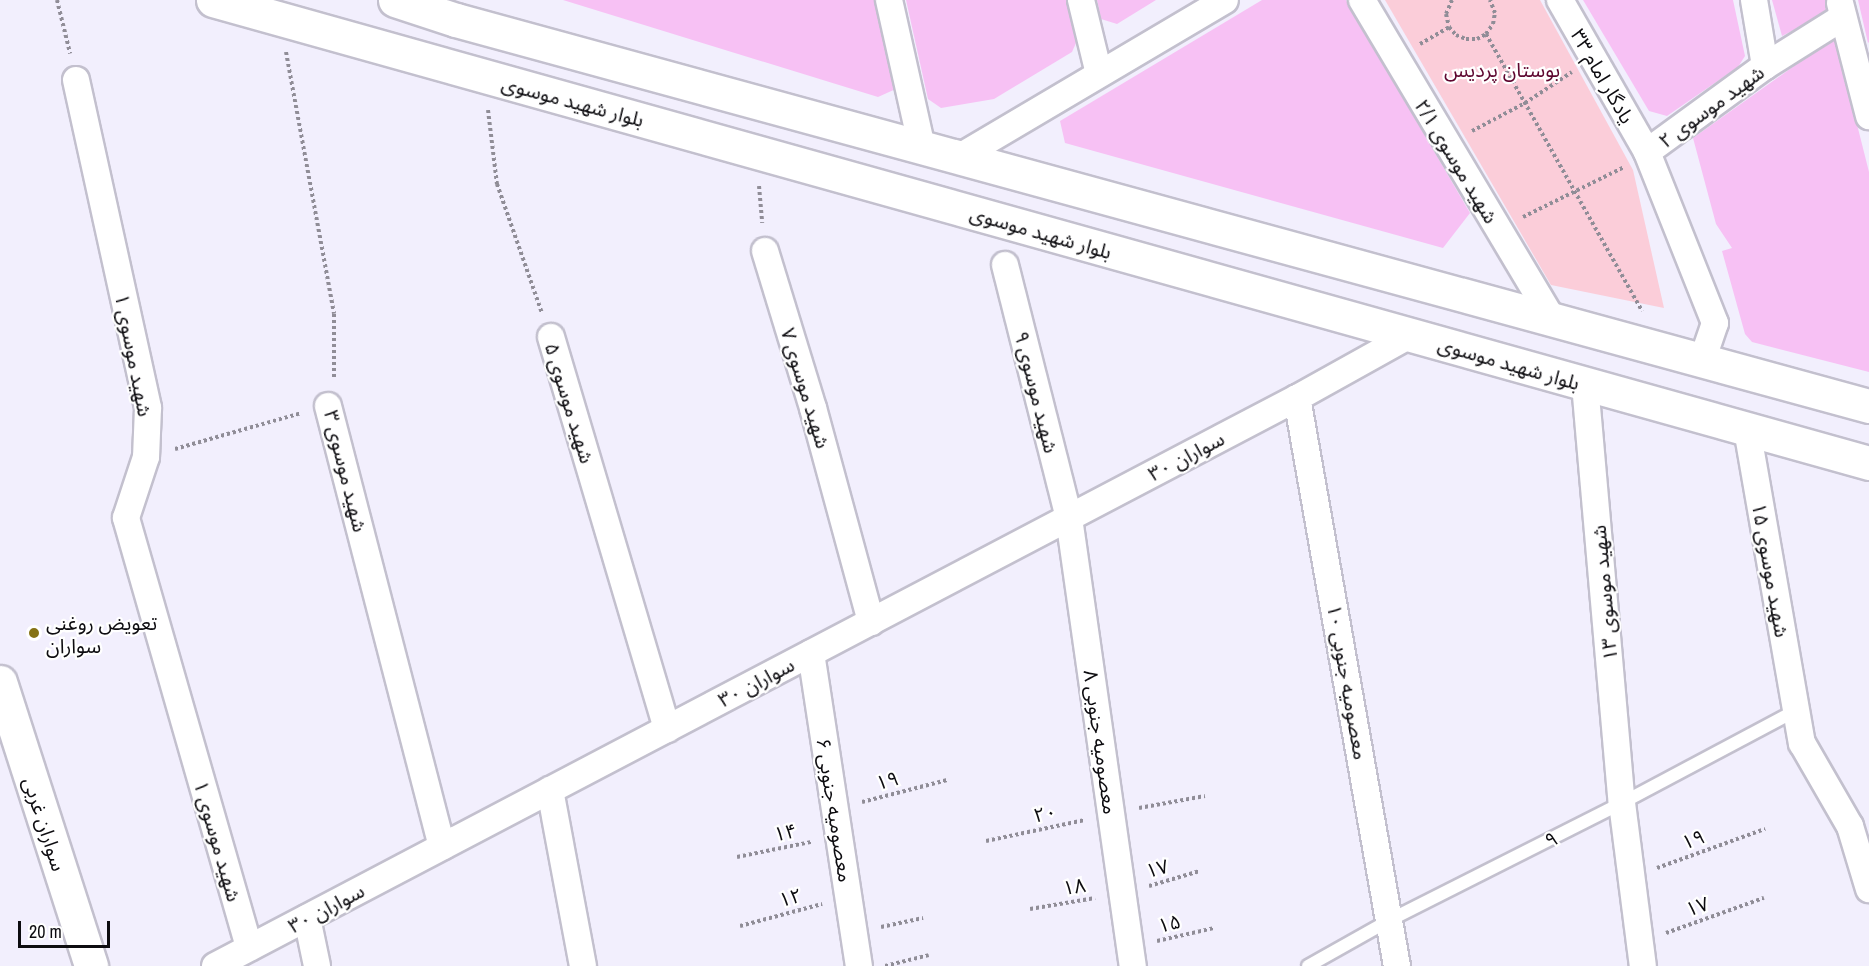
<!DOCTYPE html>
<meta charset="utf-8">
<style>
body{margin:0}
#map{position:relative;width:1869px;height:966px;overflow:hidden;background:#f2effd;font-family:"Archivo Narrow","Noto Sans Arabic",sans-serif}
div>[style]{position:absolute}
.green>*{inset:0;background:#fbcdd9}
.building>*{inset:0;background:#f7c1f4}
.path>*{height:4px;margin-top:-2px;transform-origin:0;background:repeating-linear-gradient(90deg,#908d97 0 3px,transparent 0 6px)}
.roads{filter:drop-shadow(2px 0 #c3c0ce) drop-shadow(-2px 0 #c3c0ce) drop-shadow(0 2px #c3c0ce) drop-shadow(0 -2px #c3c0ce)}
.lane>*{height:12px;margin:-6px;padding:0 6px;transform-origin:6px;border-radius:6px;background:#fff}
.street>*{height:26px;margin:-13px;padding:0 13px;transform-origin:13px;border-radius:13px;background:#fff}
.secondary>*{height:33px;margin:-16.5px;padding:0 16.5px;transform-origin:16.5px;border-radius:16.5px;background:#fff}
.dots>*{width:16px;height:16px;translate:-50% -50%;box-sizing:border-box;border:3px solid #fff;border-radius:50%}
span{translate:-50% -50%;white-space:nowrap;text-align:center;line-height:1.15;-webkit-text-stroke:4.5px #fff;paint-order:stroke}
.park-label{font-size:20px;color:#5e062f}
.street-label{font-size:20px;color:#0d0c10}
.poi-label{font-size:20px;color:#0d0c10}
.left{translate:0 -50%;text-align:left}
.scale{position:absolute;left:18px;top:921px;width:92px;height:27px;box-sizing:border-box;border:3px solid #0d0c10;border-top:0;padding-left:8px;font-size:18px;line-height:21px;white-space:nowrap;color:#0d0c10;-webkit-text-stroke:4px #fff;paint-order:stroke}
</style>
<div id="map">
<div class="green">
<div style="clip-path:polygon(1385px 0,1540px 0,1633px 170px,1664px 308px,1551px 285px)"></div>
</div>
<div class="building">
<div style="clip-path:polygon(563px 0,880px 0,898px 88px,878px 97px)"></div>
<div style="clip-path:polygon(906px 0,1066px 0,1076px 43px,1072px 52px,994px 99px,941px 108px,928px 99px)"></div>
<div style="clip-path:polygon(1097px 0,1156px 0,1117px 24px,1101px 19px)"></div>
<div style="clip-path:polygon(1262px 0,1346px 0,1470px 213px,1443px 248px,1065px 143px,1060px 121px)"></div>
<div style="clip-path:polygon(1583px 0,1733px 0,1745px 56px,1738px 67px,1667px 116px,1649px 111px)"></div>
<div style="clip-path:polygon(1772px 0,1825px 0,1828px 13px,1782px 36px)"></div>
<div style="clip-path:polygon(1858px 0,1869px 0,1869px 42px,1868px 43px)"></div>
<div style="clip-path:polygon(1835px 37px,1869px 172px,1869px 372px,1752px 342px,1745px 334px,1722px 251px,1732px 248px,1716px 224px,1693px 138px)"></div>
</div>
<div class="path">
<div style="left:57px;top:0;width:55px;rotate:76.2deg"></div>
<div style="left:1452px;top:0;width:15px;rotate:113deg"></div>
<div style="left:1446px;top:14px;width:13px;rotate:77deg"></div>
<div style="left:1449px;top:27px;width:11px;rotate:49deg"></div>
<div style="left:1456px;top:35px;width:11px;rotate:22deg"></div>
<div style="left:1466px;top:39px;width:11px"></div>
<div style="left:1477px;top:39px;width:10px;rotate:-29deg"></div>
<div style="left:1486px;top:34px;width:12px;rotate:-55deg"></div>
<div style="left:1493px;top:24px;width:11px;rotate:-80deg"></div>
<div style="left:1495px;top:13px;width:14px;rotate:-111deg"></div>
<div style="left:1486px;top:34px;width:318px;rotate:60.6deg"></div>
<div style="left:1420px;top:44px;width:34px;rotate:-30deg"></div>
<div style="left:286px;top:52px;width:266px;rotate:79.6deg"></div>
<div style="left:334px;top:314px;width:65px;rotate:90deg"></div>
<div style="left:488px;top:110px;width:75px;rotate:83.1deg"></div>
<div style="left:497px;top:184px;width:137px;rotate:70.8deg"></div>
<div style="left:1472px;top:131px;width:60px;rotate:-27.8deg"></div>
<div style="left:1525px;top:103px;width:56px;rotate:-33.4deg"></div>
<div style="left:759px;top:186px;width:37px;rotate:85deg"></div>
<div style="left:1523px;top:217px;width:113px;rotate:-26.3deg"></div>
<div style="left:175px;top:449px;width:131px;rotate:-15.9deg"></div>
<div style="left:862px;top:802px;width:88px;rotate:-14.5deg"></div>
<div style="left:1139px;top:808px;width:67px;rotate:-10.3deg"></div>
<div style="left:986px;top:841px;width:101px;rotate:-12deg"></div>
<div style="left:737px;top:857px;width:76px;rotate:-11.5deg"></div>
<div style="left:1657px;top:868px;width:115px;rotate:-19.9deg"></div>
<div style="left:1149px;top:886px;width:53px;rotate:-16.4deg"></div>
<div style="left:1030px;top:909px;width:66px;rotate:-9.6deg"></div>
<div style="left:740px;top:926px;width:85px;rotate:-15deg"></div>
<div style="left:881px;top:927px;width:43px;rotate:-12.1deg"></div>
<div style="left:1666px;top:933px;width:104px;rotate:-19.7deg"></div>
<div style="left:1157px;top:941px;width:58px;rotate:-12.8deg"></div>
<div style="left:885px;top:966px;width:45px;rotate:-14deg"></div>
</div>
<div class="roads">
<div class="lane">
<div style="left:1308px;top:966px;width:94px;rotate:-29.3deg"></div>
<div style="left:1390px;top:920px;width:260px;rotate:-26.8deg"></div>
<div style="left:1622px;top:803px;width:196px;rotate:-28deg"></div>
</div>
<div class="street">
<div style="left:889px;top:0;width:152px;rotate:77.4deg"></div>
<div style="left:1081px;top:0;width:76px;rotate:76.3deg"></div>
<div style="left:1362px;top:0;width:374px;rotate:59.2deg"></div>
<div style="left:1560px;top:0;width:175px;rotate:60.2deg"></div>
<div style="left:1754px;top:0;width:67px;rotate:80.5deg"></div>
<div style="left:1840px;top:3px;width:117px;rotate:75.6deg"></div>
<div style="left:76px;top:80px;width:336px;rotate:77.6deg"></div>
<div style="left:148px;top:408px;width:49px;rotate:92.3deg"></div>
<div style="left:146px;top:457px;width:64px;rotate:108.2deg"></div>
<div style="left:126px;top:518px;width:447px;rotate:74deg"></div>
<div style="left:958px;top:158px;width:310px;rotate:-30.6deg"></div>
<div style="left:765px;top:251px;width:164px;rotate:73deg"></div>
<div style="left:813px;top:408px;width:222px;rotate:74.8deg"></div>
<div style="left:1005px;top:265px;width:261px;rotate:75.8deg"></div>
<div style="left:1069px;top:518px;width:453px;rotate:81.9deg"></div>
<div style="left:551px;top:337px;width:409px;rotate:73.5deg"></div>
<div style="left:1702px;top:361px;width:40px;rotate:-71.1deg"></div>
<div style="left:1715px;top:323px;width:184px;rotate:-111.7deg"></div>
<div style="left:1647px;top:152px;width:146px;rotate:-36.1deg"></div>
<div style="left:1765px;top:66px;width:92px;rotate:-32.1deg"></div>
<div style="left:1585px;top:384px;width:421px;rotate:85deg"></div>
<div style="left:1622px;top:803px;width:164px;rotate:82.7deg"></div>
<div style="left:1297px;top:398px;width:577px;rotate:80.02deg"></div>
<div style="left:328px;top:406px;width:455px;rotate:75.5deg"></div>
<div style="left:1747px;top:429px;width:319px;rotate:80.1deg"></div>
<div style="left:1802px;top:743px;width:96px;rotate:60deg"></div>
<div style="left:1850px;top:826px;width:66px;rotate:73.2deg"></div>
<div style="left:811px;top:653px;width:317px;rotate:81.3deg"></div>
<div style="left:550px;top:790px;width:179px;rotate:79.4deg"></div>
<div style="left:307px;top:918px;width:49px;rotate:78.2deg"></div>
<div style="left:215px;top:966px;width:1222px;rotate:-27.7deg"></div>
<div style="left:1297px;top:398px;width:129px;rotate:-29.1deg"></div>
</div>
<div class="secondary">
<div style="left:213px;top:0;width:1720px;rotate:15.62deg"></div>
<div style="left:395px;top:0;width:64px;rotate:18.2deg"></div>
<div style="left:456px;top:20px;width:1465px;rotate:15.28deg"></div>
<div style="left:0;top:682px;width:298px;rotate:72.2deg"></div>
</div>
</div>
<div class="dots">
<div style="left:34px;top:633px;background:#857214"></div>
</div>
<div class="park-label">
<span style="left:1502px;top:69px">بوستان پردیس</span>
</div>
<div class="street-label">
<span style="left:1603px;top:76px;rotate:60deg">یادگار امام ۳۳</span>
<span style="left:573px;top:101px;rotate:15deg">بلوار شهید موسوی</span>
<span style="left:1711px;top:106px;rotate:-36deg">شهید موسوی ۲</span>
<span style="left:1457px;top:161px;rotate:59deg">شهید موسوی ۲/۱</span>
<span style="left:1041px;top:232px;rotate:16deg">بلوار شهید موسوی</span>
<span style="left:134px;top:355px;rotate:79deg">شهید موسوی ۱</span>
<span style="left:1509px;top:363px;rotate:16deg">بلوار شهید موسوی</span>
<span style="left:806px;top:388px;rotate:73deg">شهید موسوی ۷</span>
<span style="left:1037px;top:392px;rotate:76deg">شهید موسوی ۹</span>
<span style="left:570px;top:403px;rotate:73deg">شهید موسوی ۵</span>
<span style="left:1186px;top:456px;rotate:-28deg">سواران ۳۰</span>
<span style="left:346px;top:471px;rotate:76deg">شهید موسوی ۳</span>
<span style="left:1771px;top:570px;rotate:80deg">شهید موسوی ۱۵</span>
<span style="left:1604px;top:593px;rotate:-95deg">شهید موسوی ۱۳</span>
<span style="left:756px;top:682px;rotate:-28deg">سواران ۳۰</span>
<span style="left:1348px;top:682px;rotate:80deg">معصومیه جنوبی ۱۰</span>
<span style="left:1101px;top:742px;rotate:82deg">معصومیه جنوبی ۸</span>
<span style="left:887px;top:780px;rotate:-15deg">۱۹</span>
<span style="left:835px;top:810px;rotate:81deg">معصومیه جنوبی ۶</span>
<span style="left:1045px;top:813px;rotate:-12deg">۲۰</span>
<span style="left:45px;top:824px;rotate:72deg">سواران غربی</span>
<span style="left:785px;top:832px;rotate:-11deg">۱۴</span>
<span style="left:1551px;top:839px;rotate:-27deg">۹</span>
<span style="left:1693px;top:839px;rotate:-20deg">۱۹</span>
<span style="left:218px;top:841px;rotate:74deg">شهید موسوی ۱</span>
<span style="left:1157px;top:868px;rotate:-16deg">۱۷</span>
<span style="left:1074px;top:886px;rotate:-10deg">۱۸</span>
<span style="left:790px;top:897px;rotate:-15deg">۱۲</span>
<span style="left:1697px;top:906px;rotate:-19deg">۱۷</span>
<span style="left:326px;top:908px;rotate:-28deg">سواران ۳۰</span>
<span style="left:1169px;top:923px;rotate:-14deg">۱۵</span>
</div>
<div class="poi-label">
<span class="left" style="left:46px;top:634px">تعویض روغنی<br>سواران</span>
</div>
<div class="scale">20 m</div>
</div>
